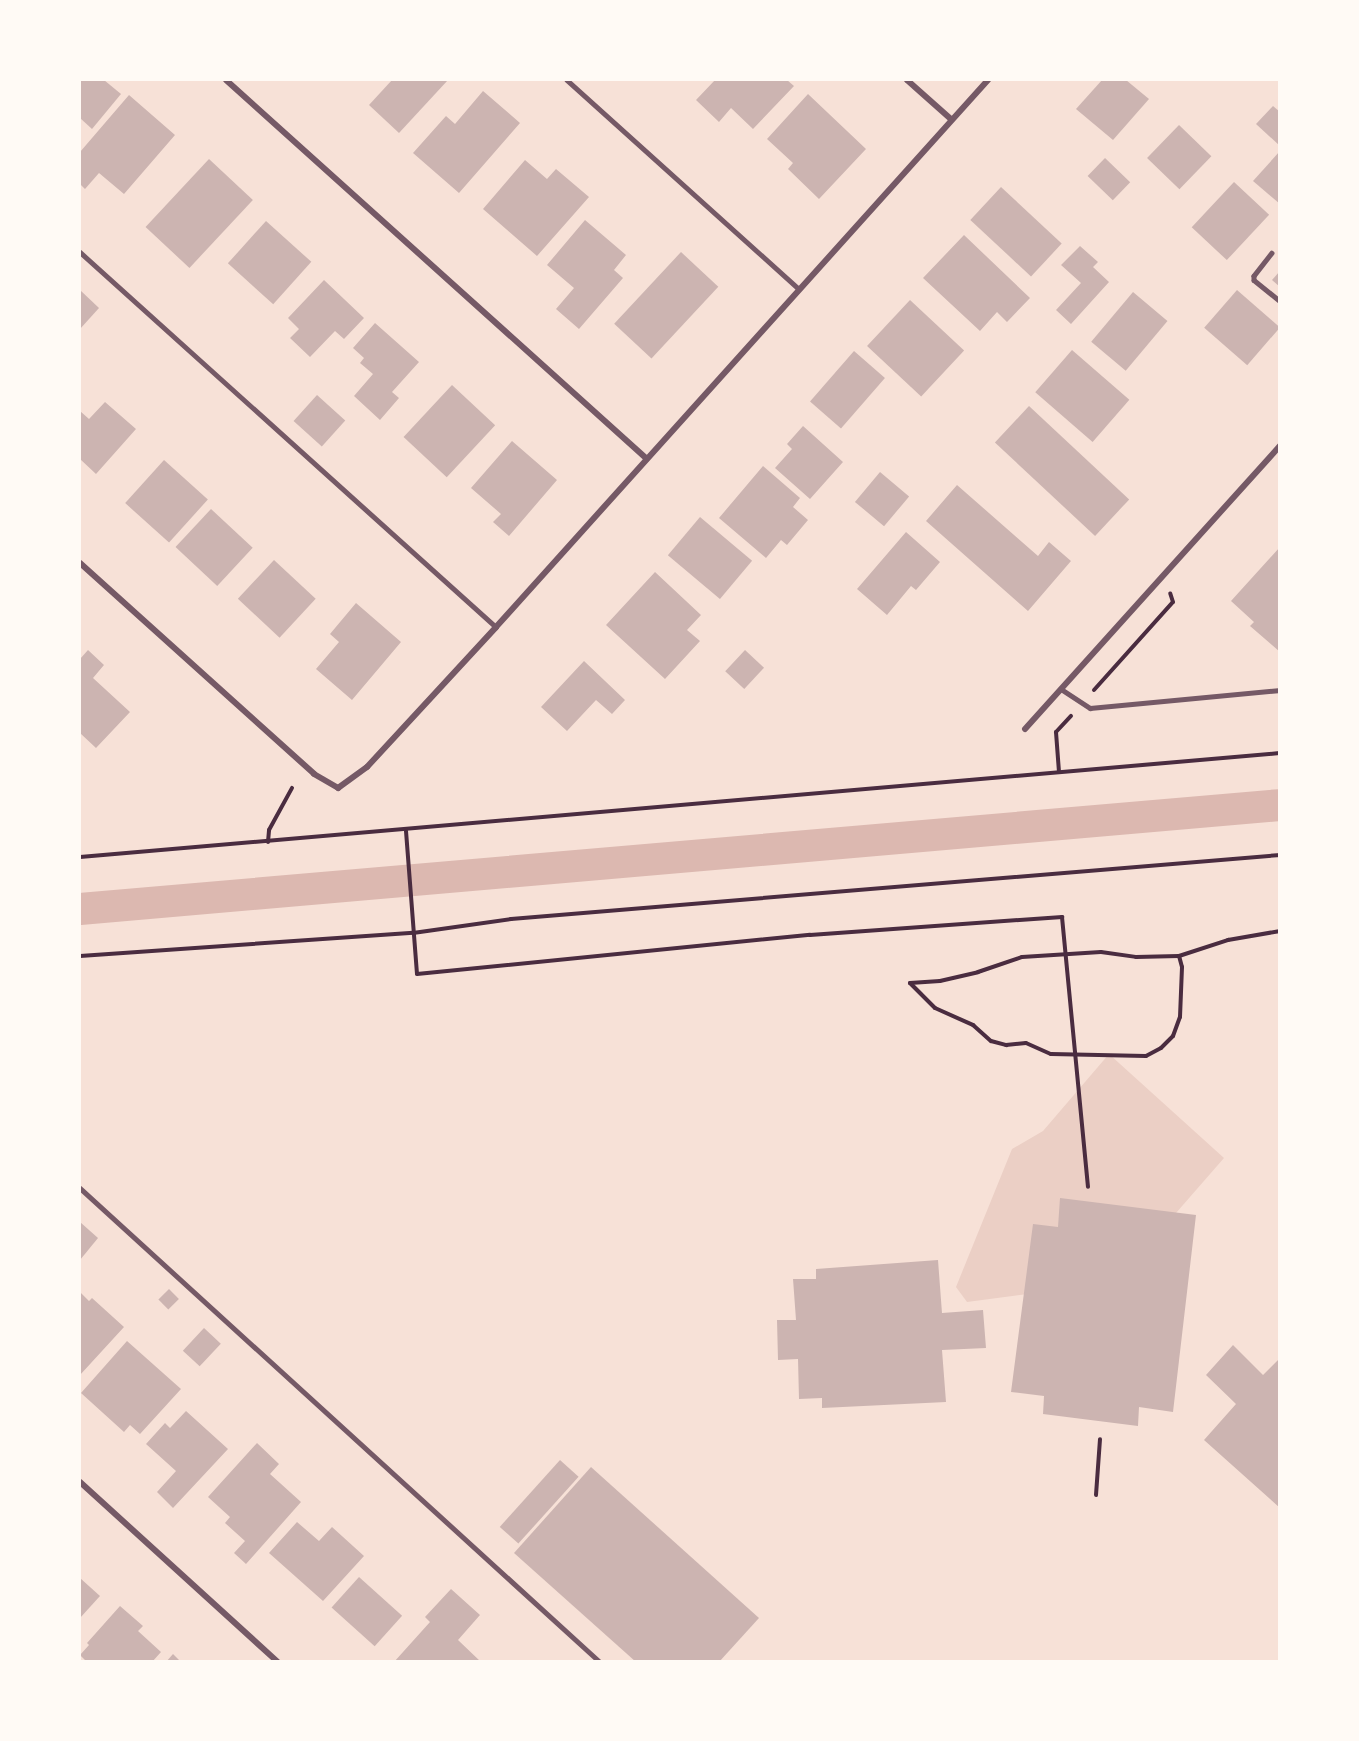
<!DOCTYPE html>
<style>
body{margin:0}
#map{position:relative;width:1359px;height:1741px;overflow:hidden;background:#f7e1d7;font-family:Manrope,sans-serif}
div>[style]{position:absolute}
.green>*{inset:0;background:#ebcfc5}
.canal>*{height:32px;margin:-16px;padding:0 16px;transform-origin:16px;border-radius:16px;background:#dcb8b0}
.building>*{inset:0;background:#ccb4b1;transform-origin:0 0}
.path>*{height:4px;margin:-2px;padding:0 2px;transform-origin:2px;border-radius:2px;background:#4a2c40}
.service>*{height:4.5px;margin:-2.25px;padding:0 2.25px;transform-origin:2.25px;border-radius:2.25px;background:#755966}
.minor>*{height:6px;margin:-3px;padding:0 3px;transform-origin:3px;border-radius:3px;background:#755966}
span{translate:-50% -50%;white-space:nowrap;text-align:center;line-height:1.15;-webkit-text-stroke:4.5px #fffaf5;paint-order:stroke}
.frame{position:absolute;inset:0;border:81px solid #fffaf5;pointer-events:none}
</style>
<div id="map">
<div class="green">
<div style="clip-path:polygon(1109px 1054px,1224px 1158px,1135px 1260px,1058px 1290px,967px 1302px,956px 1287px,1012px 1149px,1043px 1131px)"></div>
</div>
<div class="canal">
<div style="left:80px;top:909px;width:1204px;rotate:-4.95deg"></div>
</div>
<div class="building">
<div style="clip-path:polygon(80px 80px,104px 80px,121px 94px,92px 129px,80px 118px)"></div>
<div style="clip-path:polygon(392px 80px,448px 80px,399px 133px,369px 105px)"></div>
<div style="clip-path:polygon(715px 80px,787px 80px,794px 86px,753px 129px,731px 108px,719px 122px,696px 100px)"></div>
<div style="clip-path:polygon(1102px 80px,1126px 80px,1149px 99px,1113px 140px,1076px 109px)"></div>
<div style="clip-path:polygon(483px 91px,520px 123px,459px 193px,413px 153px,446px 116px,455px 124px)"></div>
<div style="clip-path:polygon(808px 94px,866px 149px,819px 199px,788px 169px,793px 163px,767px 139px)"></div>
<div style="clip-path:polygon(129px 95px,175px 135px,124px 194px,99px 173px,85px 189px,80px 184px,80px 152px)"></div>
<div style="clip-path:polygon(1273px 106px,1280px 112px,1280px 146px,1256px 124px)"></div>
<div style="left:1179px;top:125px;width:45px;height:46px;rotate:44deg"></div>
<div style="clip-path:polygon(1280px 151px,1280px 204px,1253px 181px)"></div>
<div style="left:1105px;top:158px;width:35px;height:25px;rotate:44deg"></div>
<div style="left:209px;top:159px;width:60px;height:93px;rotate:43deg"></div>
<div style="clip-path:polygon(525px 160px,547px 179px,556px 169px,589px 197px,537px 256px,483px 209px)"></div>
<div style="left:1234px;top:182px;width:48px;height:62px;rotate:43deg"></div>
<div style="left:1001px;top:187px;width:83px;height:45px;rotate:43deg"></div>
<div style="clip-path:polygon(585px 220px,626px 255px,614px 270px,623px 278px,579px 329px,556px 309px,574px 288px,547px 265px)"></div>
<div style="left:266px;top:221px;width:61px;height:57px;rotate:42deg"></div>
<div style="clip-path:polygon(964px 235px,1030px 298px,1007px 322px,997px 312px,980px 331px,923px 278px)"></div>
<div style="clip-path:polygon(1080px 246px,1098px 262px,1093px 267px,1109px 282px,1071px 324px,1056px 310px,1081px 283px,1061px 265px)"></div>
<div style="left:681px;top:252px;width:51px;height:98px;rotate:43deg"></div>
<div style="clip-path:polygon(1280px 271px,1280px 287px,1272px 280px)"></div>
<div style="clip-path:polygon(324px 280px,364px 318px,344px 339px,335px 331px,310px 357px,290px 338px,299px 329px,288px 318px)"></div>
<div style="clip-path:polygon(80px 290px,99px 308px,80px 329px)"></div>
<div style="left:1237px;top:290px;width:57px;height:50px;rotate:41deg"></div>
<div style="left:1133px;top:292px;width:45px;height:65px;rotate:40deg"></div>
<div style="left:910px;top:300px;width:74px;height:63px;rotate:43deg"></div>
<div style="clip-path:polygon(375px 323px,419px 362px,392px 392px,399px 398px,380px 420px,354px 396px,373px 374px,360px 363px,364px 358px,353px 348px)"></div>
<div style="left:1072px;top:350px;width:76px;height:56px;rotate:41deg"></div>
<div style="left:854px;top:351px;width:41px;height:67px;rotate:41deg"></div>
<div style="left:452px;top:385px;width:59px;height:71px;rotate:43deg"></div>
<div style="left:317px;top:395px;width:38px;height:35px;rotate:42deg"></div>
<div style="clip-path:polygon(105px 402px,136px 429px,96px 474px,80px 459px,80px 411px,89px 419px)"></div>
<div style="left:1029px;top:406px;width:137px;height:50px;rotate:43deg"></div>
<div style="clip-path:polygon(803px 426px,843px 462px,810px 499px,775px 468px,792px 449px,787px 444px)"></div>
<div style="clip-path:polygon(512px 441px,557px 480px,509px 536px,493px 522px,501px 514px,471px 488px)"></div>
<div style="left:164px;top:460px;width:59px;height:58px;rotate:42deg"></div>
<div style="clip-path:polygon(763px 466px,800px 498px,793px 507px,808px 520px,787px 545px,781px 540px,766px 558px,719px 518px)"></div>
<div style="left:880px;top:472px;width:38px;height:39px;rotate:40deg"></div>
<div style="clip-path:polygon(957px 485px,1038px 556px,1049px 542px,1071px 561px,1028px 611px,926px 521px)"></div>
<div style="left:211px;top:509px;width:57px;height:52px;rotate:43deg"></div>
<div style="left:700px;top:517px;width:68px;height:50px;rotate:40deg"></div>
<div style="clip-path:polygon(906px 532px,940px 562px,916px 590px,911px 586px,887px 615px,857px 589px)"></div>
<div style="clip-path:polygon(1280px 547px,1280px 652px,1250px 626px,1254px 622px,1231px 601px)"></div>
<div style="left:274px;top:560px;width:57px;height:53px;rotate:43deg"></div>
<div style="clip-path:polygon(655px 572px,701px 615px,687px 630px,700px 641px,665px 679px,606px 625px)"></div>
<div style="clip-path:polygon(356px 603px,401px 642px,352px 700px,316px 669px,339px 642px,330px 634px)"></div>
<div style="clip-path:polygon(88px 650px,104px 665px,93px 678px,130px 712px,96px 748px,80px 733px,80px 659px)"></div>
<div style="left:745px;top:650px;width:26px;height:29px;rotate:43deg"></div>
<div style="clip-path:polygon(584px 661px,625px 700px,612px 714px,596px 700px,567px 731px,541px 707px)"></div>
<div style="clip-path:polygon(1060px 1198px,1196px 1215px,1173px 1412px,1139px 1407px,1138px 1426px,1043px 1414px,1044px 1396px,1011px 1392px,1033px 1224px,1058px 1227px)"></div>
<div style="clip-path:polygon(80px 1222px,98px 1238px,80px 1260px)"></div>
<div style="clip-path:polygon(938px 1260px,942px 1313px,983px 1310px,986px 1348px,942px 1350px,946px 1402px,822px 1408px,822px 1398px,799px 1399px,798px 1359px,778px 1360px,777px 1320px,796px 1320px,793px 1279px,816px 1279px,816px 1269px)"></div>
<div style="left:169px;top:1289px;width:14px;height:15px;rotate:45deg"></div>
<div style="clip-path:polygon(80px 1292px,89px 1301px,92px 1298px,124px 1327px,80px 1375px)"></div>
<div style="left:204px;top:1328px;width:23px;height:31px;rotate:43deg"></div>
<div style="clip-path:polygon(127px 1341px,181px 1389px,140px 1434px,130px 1425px,124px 1432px,81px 1393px)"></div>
<div style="clip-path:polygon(1233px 1345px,1263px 1375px,1280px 1358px,1280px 1508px,1204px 1440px,1236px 1404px,1206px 1375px)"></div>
<div style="clip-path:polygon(186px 1411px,228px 1449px,173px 1508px,157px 1492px,176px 1471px,146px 1444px,165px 1423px,170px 1428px)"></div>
<div style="clip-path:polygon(257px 1443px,279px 1464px,270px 1474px,301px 1502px,246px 1564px,234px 1553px,245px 1541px,225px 1523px,230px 1517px,208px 1497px)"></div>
<div style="left:560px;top:1460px;width:25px;height:90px;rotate:42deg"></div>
<div style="clip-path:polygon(591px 1467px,759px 1618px,719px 1662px,636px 1662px,514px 1553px)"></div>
<div style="clip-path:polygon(297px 1522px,319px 1541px,332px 1527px,364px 1556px,323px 1601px,269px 1553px)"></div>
<div style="left:359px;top:1577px;width:58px;height:41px;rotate:42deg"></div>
<div style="clip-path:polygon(80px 1578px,100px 1596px,80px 1618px)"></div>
<div style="clip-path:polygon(451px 1589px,480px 1615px,458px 1640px,481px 1662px,394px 1662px,430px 1622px,425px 1617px)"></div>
<div style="clip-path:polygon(120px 1606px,143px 1626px,138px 1631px,161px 1652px,152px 1662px,87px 1662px,80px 1655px,89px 1645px,87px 1643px)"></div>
<div style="clip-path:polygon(173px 1654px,181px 1662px,166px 1662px)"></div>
</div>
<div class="path">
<div style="left:1094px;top:690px;width:118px;rotate:-48.1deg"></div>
<div style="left:1173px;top:602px;width:9px;rotate:-108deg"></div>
<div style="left:1059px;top:772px;width:40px;rotate:-94.3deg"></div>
<div style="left:1056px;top:732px;width:22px;rotate:-47deg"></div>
<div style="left:406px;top:831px;width:143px;rotate:85.6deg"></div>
<div style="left:417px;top:974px;width:395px;rotate:-5.7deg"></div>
<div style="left:810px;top:935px;width:253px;rotate:-4.1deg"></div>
<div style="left:1062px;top:917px;width:271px;rotate:84.5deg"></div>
<div style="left:268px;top:842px;width:12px;rotate:-85deg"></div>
<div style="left:269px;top:830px;width:48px;rotate:-61.3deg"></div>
<div style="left:80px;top:857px;width:1204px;rotate:-4.95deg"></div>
<div style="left:80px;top:956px;width:334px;rotate:-4deg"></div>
<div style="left:413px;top:933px;width:99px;rotate:-8.1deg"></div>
<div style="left:511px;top:919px;width:772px;rotate:-4.76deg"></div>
<div style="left:910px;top:983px;width:30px;rotate:-4deg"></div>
<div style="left:940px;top:981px;width:39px;rotate:-13deg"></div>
<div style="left:978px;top:972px;width:46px;rotate:-18.8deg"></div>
<div style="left:1022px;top:957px;width:79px;rotate:-3.6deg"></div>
<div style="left:1101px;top:952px;width:35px;rotate:8deg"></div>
<div style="left:1136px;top:957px;width:43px;rotate:-1.3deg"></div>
<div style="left:1179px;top:956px;width:52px;rotate:-18.1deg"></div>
<div style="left:1228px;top:940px;width:53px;rotate:-9.8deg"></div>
<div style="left:910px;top:983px;width:35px;rotate:45deg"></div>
<div style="left:935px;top:1008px;width:42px;rotate:24.1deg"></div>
<div style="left:973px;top:1025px;width:24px;rotate:42deg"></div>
<div style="left:991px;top:1041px;width:16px;rotate:15deg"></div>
<div style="left:1006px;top:1045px;width:20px;rotate:-6deg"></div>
<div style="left:1026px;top:1043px;width:27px;rotate:24deg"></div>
<div style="left:1051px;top:1054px;width:95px;rotate:1.2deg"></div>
<div style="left:1146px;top:1056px;width:17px;rotate:-28deg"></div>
<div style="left:1161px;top:1048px;width:17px;rotate:-45deg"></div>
<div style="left:1173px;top:1036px;width:20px;rotate:-70deg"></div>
<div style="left:1180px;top:1017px;width:50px;rotate:-87.7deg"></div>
<div style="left:1182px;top:967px;width:11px;rotate:-105deg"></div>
<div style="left:1096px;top:1495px;width:56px;rotate:-85.9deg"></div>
</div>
<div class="service">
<div style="left:567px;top:80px;width:312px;rotate:42deg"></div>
<div style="left:80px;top:252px;width:560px;rotate:42.03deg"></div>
<div style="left:1272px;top:253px;width:29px;rotate:128deg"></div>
<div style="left:1254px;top:276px;width:4px;rotate:90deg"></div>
<div style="left:1254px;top:280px;width:33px;rotate:39deg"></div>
<div style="left:1061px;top:689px;width:35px;rotate:33deg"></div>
<div style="left:1090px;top:708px;width:191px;rotate:-5.4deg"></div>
<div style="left:80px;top:1188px;width:704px;rotate:42.35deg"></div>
</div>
<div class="minor">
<div style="left:226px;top:80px;width:566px;rotate:41.99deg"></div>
<div style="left:907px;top:80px;width:59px;rotate:41.6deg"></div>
<div style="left:80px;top:563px;width:315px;rotate:42deg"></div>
<div style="left:314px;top:774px;width:28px;rotate:30deg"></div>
<div style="left:338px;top:788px;width:36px;rotate:-36deg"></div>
<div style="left:367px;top:767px;width:190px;rotate:-47.3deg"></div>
<div style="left:496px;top:627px;width:736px;rotate:-48.03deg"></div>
<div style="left:1025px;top:729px;width:381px;rotate:-48deg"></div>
<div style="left:80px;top:1482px;width:268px;rotate:42.3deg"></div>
</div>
<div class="frame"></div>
</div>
